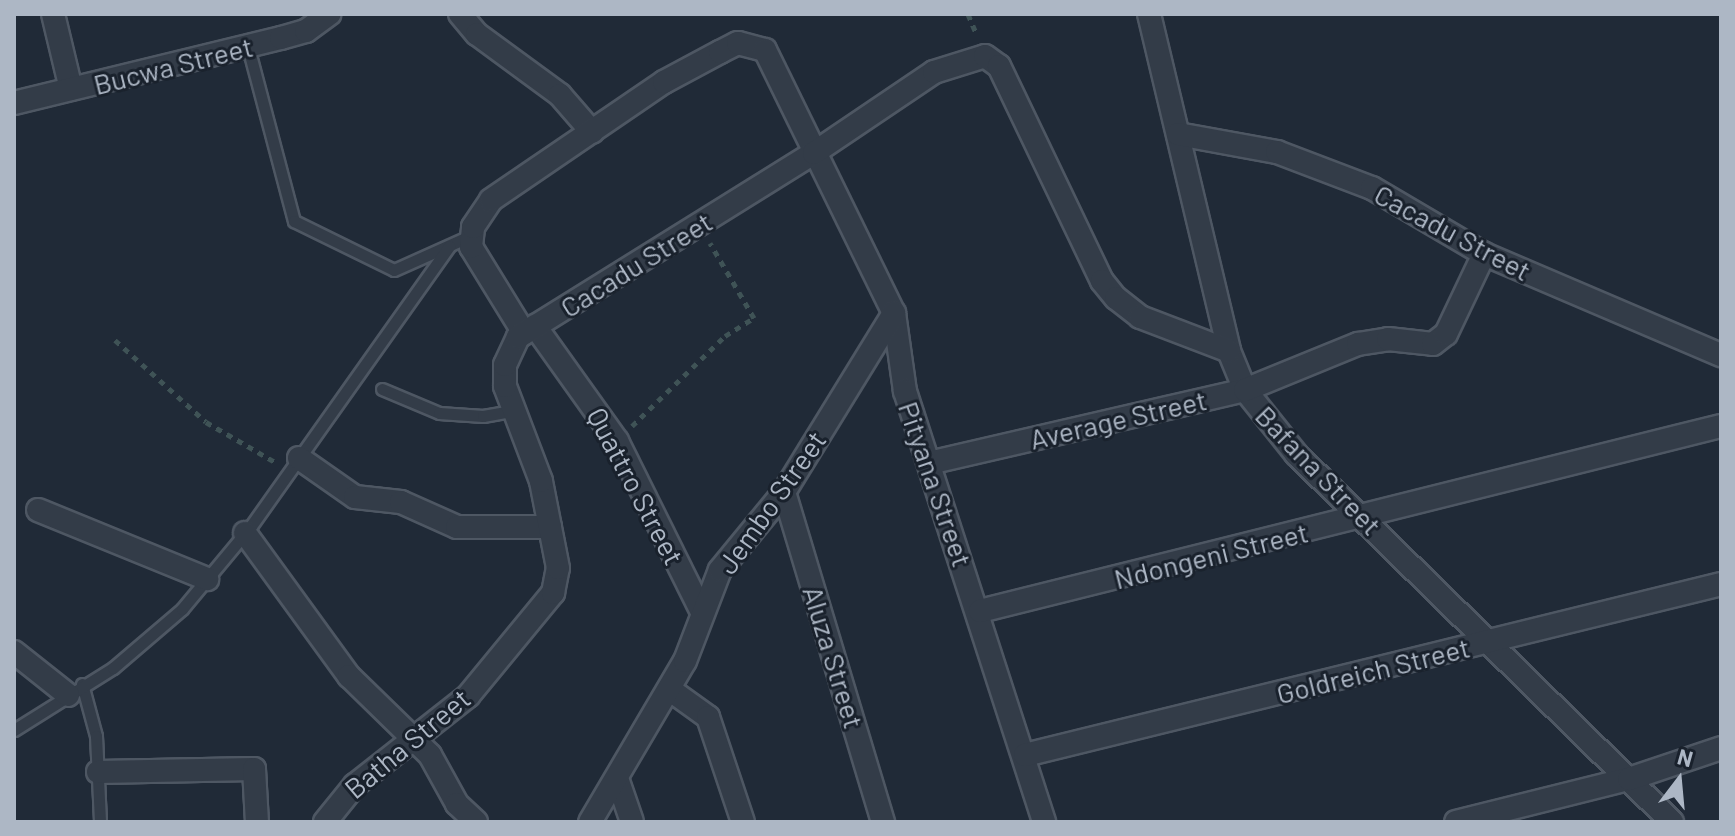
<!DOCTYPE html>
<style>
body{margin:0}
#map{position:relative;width:1735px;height:836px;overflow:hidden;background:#202a37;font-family:Barlow,sans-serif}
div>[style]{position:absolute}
.path>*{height:5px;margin-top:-2.5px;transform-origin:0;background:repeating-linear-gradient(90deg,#3f5356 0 6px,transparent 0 12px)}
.roads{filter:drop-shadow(2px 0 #4e5763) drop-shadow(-2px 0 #4e5763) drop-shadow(0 2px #4e5763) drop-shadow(0 -2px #4e5763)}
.service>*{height:11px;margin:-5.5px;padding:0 5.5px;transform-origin:5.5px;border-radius:5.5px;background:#333c48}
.minor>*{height:22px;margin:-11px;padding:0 11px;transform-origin:11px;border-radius:11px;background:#333c48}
span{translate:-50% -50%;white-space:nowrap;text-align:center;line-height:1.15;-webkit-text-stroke:6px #19212c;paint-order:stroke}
.street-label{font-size:28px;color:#adb7c5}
.frame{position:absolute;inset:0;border:16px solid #adb7c5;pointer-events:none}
.north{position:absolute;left:1639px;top:740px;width:80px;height:80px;-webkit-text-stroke:6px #19212c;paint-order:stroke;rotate:16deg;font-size:22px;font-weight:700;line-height:32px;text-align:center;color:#adb7c5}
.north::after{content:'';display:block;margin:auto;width:28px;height:36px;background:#adb7c5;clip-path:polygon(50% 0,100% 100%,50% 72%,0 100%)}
</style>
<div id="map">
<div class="path">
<div style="left:968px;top:14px;width:23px;rotate:67deg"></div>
<div style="left:115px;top:340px;width:122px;rotate:42deg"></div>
<div style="left:206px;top:422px;width:80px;rotate:30.1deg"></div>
<div style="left:632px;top:426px;width:129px;rotate:-44.1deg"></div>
<div style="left:725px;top:336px;width:34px;rotate:-32deg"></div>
<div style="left:754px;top:318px;width:87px;rotate:-120.4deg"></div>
</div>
<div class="roads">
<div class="service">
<div style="left:248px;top:47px;width:180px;rotate:75.2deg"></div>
<div style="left:294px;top:221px;width:111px;rotate:26.1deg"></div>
<div style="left:394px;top:270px;width:83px;rotate:-24.1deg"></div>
<div style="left:382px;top:389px;width:62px;rotate:22.8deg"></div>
<div style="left:439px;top:413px;width:44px;rotate:3.9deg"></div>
<div style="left:483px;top:416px;width:28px;rotate:-10deg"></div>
<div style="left:82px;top:684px;width:54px;rotate:74.9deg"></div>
<div style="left:96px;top:736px;width:86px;rotate:87.3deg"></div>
<div style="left:14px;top:730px;width:117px;rotate:-32.1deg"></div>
<div style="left:113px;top:668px;width:91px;rotate:-40.5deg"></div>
<div style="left:182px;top:609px;width:108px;rotate:-50.3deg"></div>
<div style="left:251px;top:526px;width:343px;rotate:-54.7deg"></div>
</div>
<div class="minor">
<div style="left:53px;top:14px;width:77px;rotate:76.5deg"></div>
<div style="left:460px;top:14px;width:26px;rotate:50deg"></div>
<div style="left:477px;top:34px;width:103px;rotate:36.3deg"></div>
<div style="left:560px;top:95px;width:49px;rotate:49.1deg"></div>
<div style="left:1149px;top:14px;width:346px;rotate:76.6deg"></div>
<div style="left:1229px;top:351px;width:42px;rotate:67.7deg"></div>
<div style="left:1245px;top:390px;width:82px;rotate:51.4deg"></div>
<div style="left:1296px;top:454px;width:526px;rotate:44.38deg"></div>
<div style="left:14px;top:103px;width:275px;rotate:-13.7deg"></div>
<div style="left:281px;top:38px;width:26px;rotate:-16deg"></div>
<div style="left:306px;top:31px;width:29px;rotate:-36deg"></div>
<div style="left:1178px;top:134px;width:101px;rotate:10.3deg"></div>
<div style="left:1277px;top:152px;width:102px;rotate:20.8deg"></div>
<div style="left:1372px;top:188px;width:130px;rotate:30.5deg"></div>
<div style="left:1484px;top:254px;width:258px;rotate:23.1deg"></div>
<div style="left:535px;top:326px;width:141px;rotate:54.5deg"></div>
<div style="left:617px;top:441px;width:191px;rotate:63.6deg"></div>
<div style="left:524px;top:333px;width:101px;rotate:-121.6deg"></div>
<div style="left:471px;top:247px;width:20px;rotate:-84deg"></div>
<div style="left:473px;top:227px;width:32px;rotate:-56deg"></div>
<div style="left:491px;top:200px;width:209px;rotate:-34.3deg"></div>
<div style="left:664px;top:82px;width:64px;rotate:-28.2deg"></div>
<div style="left:720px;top:52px;width:20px;rotate:-27deg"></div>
<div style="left:738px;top:43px;width:28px;rotate:15deg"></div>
<div style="left:765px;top:50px;width:293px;rotate:63.9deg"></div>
<div style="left:894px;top:313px;width:79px;rotate:82deg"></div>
<div style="left:905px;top:391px;width:453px;rotate:72.1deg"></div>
<div style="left:299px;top:458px;width:68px;rotate:34.9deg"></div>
<div style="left:355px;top:497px;width:46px;rotate:6.2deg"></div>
<div style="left:401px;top:502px;width:61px;rotate:24.1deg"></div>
<div style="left:457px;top:527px;width:93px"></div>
<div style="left:929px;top:463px;width:324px;rotate:-13deg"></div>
<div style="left:1245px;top:390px;width:122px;rotate:-22.2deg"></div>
<div style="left:1358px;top:344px;width:30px;rotate:-9deg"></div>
<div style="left:1388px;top:339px;width:45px;rotate:6.3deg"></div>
<div style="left:1433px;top:344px;width:16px;rotate:-38deg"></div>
<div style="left:1446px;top:334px;width:89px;rotate:-64.6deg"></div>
<div style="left:784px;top:492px;width:345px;rotate:73.3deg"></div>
<div style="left:38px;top:510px;width:183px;rotate:22.2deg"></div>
<div style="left:245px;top:533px;width:177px;rotate:54deg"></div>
<div style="left:349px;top:676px;width:113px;rotate:44.3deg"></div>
<div style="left:430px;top:755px;width:56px;rotate:61.1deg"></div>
<div style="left:457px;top:804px;width:26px;rotate:43deg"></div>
<div style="left:980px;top:611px;width:764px;rotate:-14.02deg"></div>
<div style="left:14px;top:652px;width:69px;rotate:38.5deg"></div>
<div style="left:669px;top:689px;width:48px;rotate:35.7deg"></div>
<div style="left:708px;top:717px;width:111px;rotate:71.6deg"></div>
<div style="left:1025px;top:755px;width:717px;rotate:-13.8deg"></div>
<div style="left:98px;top:772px;width:156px;rotate:-1.1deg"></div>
<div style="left:254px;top:769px;width:53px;rotate:86.8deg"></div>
<div style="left:618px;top:781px;width:43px;rotate:71.1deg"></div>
<div style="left:325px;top:822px;width:48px;rotate:-51deg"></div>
<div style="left:355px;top:785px;width:144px;rotate:-38.2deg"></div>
<div style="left:468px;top:696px;width:134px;rotate:-50.5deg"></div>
<div style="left:553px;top:593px;width:25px;rotate:-79deg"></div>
<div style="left:558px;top:568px;width:89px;rotate:-101.1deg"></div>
<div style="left:541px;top:481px;width:102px;rotate:-110.8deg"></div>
<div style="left:505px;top:386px;width:21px;rotate:-90deg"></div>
<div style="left:505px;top:365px;width:31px;rotate:-65deg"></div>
<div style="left:518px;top:337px;width:349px;rotate:-31.9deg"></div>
<div style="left:814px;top:153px;width:145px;rotate:-34deg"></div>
<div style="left:934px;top:72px;width:53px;rotate:-17.4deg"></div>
<div style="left:985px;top:56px;width:17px;rotate:36deg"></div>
<div style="left:999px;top:66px;width:238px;rotate:64.4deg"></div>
<div style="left:1102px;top:281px;width:22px;rotate:51deg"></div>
<div style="left:1116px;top:298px;width:31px;rotate:38deg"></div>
<div style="left:1140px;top:317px;width:95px;rotate:20.9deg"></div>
<div style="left:590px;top:822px;width:187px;rotate:-59.5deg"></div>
<div style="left:685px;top:661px;width:97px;rotate:-69deg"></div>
<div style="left:720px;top:570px;width:101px;rotate:-50.6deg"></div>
<div style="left:784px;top:492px;width:210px;rotate:-58.4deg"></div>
<div style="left:1456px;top:822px;width:178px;rotate:-14deg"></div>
<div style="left:1629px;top:779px;width:97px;rotate:-18.6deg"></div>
</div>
</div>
<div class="street-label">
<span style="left:173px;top:65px;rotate:-14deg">Bucwa Street</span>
<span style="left:1453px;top:232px;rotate:28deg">Cacadu Street</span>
<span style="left:636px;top:264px;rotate:-32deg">Cacadu Street</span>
<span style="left:1118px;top:419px;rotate:-13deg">Average Street</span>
<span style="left:1319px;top:470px;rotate:46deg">Bafana Street</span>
<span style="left:936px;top:484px;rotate:71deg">Pityana Street</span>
<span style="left:636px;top:486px;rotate:62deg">Quattro Street</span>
<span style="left:771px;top:502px;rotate:-55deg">Jembo Street</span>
<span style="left:1211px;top:555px;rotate:-14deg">Ndongeni Street</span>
<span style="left:834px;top:657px;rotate:73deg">Aluza Street</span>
<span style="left:1373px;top:670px;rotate:-14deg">Goldreich Street</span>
<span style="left:407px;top:743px;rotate:-40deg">Batha Street</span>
</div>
<div class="frame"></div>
<div class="north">N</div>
</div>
